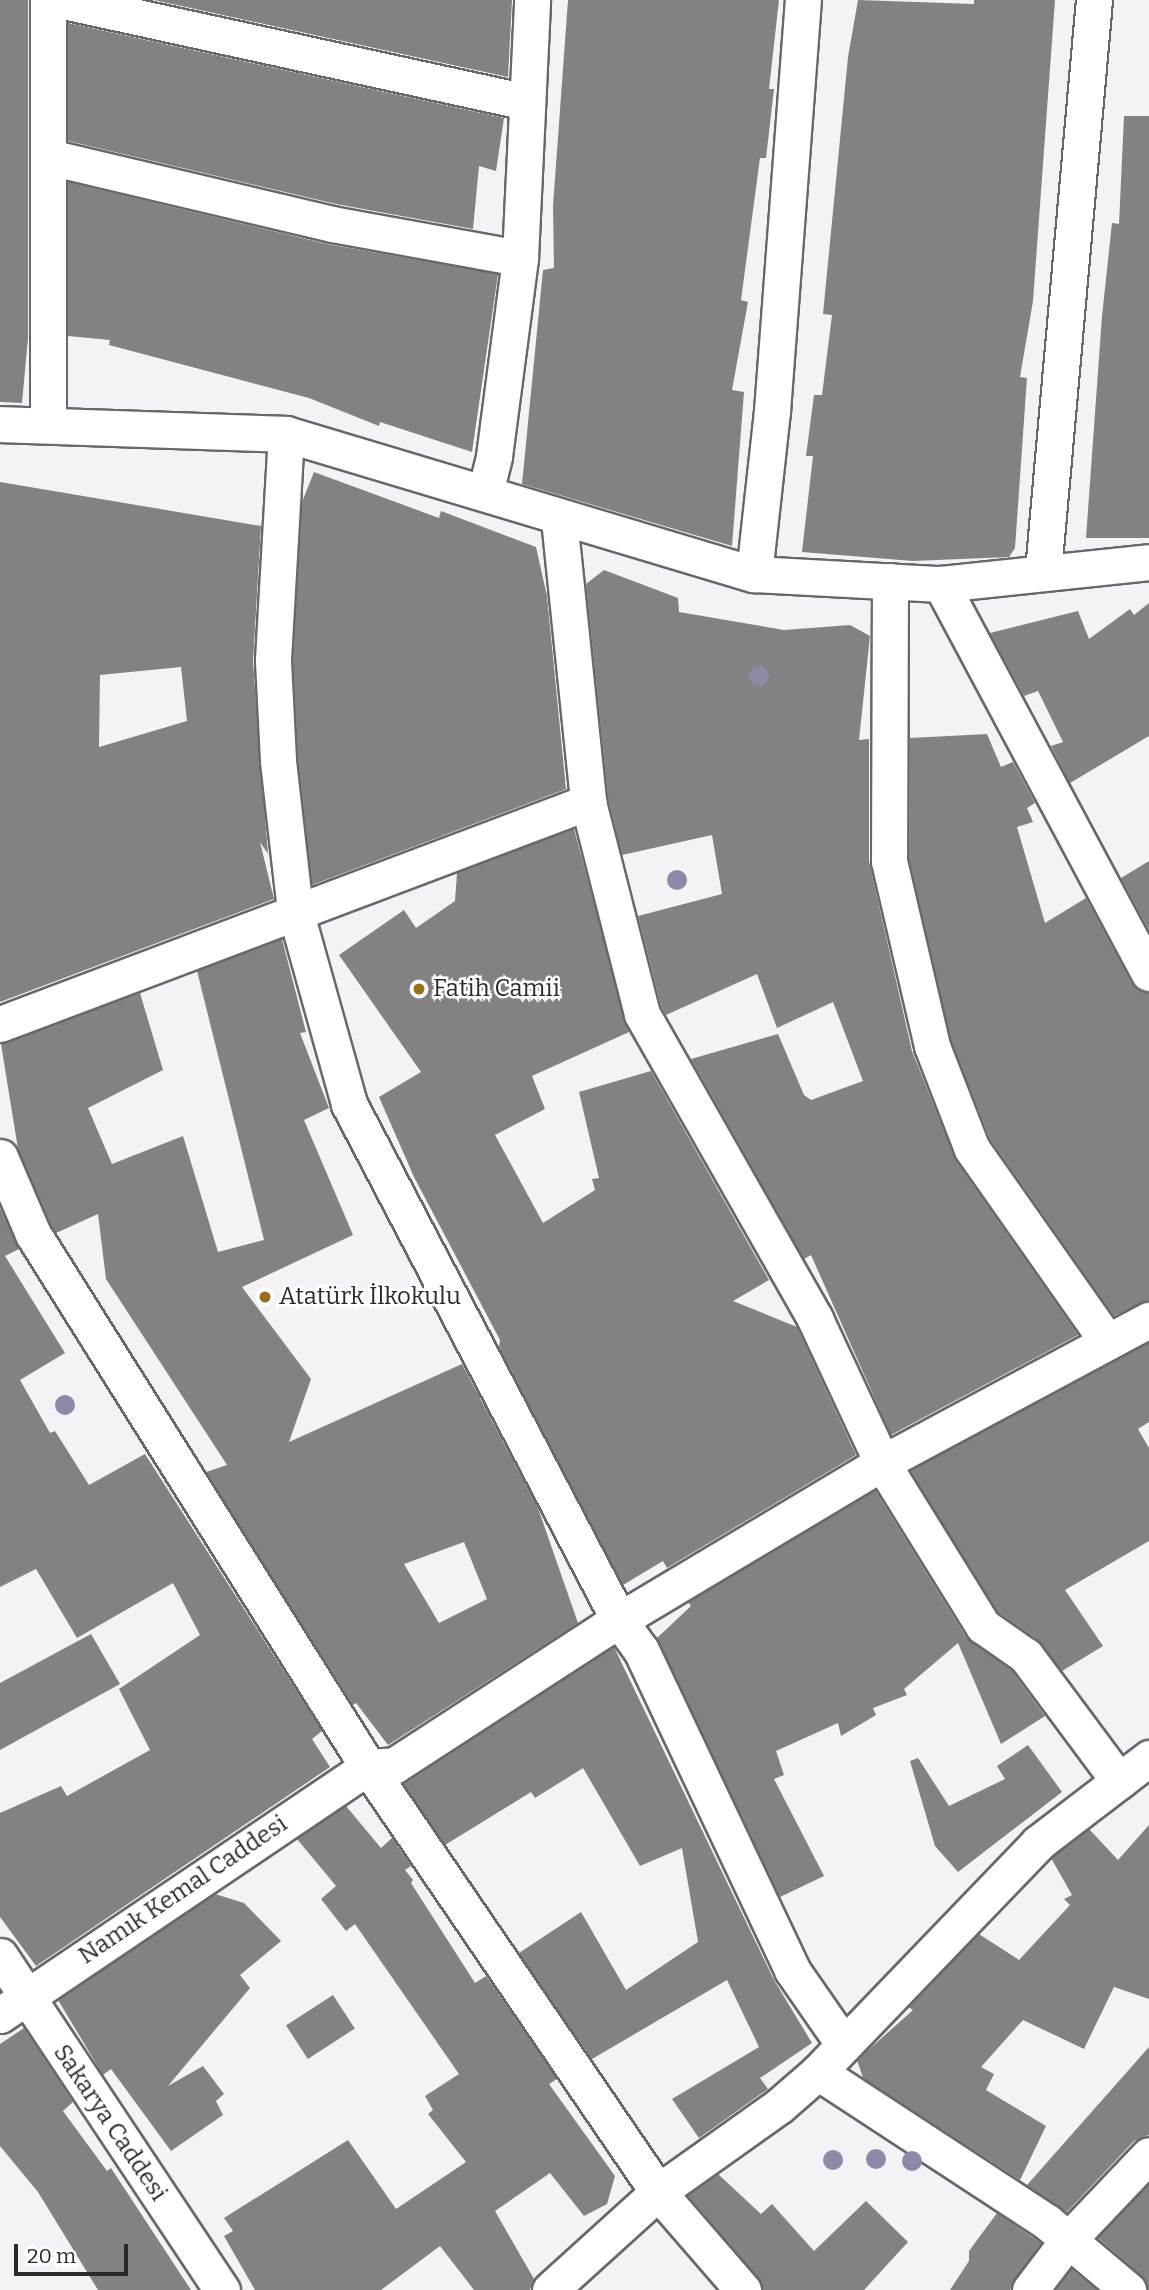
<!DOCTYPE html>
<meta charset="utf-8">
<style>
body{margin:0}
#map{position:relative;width:1149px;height:2290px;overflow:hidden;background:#f3f2f6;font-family:Bitter,serif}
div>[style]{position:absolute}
.building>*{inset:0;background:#828285;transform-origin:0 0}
.roads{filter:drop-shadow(2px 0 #68686b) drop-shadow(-2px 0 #68686b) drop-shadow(0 2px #68686b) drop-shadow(0 -2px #68686b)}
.street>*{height:35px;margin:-17.5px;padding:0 17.5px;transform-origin:17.5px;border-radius:17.5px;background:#fff}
.trees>*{width:20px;height:20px;margin:-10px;border-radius:50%;background:#8f89a8}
.dots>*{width:19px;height:19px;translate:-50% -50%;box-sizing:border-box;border:4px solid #fff;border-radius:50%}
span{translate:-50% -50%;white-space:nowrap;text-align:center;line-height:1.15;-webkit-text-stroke:5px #fff;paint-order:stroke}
.poi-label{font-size:24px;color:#2a2a2b}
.left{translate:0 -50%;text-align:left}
.street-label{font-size:24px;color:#2a2a2b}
.scale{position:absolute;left:14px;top:2244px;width:114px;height:32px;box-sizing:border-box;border:4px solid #2a2a2b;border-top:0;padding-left:9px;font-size:21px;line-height:24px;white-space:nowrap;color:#2a2a2b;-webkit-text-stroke:5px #fff;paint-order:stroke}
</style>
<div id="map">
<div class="building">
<div style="clip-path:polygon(0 0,28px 0,28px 338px,22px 403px,0 402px)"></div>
<div style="clip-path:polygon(154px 0,512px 0,508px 77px)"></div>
<div style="clip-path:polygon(568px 0,779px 0,769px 89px,774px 89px,766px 158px,760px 158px,741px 300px,748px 302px,732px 390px,744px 392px,732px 546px,522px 484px,543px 270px,554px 268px,553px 206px)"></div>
<div style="clip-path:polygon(858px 0,974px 4px,974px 0,1055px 0,1033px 301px,1020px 377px,1027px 378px,1015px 548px,1009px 557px,913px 561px,802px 552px,813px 456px,806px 456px,814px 395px,822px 395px,832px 315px,823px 314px,848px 57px)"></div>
<div style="clip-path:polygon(68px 23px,504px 118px,496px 171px,479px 166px,473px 229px,336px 204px,68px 141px)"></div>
<div style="clip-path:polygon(1124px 116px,1149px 116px,1149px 538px,1086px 538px,1102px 316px,1112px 223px,1119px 224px)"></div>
<div style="clip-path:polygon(68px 182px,327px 244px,498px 274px,472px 452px,380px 422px,379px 426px,309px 398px,109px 345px,110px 340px,68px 336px)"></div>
<div style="clip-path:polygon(314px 472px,439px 518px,441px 511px,536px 547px,547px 596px,566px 789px,312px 885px,298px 759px,293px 661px,302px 502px)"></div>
<div style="clip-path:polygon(evenodd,0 482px,261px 526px,253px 662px,268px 854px,260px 842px,274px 899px,0 1002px,0 482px,181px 667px,187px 721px,99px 747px,100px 675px,181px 667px)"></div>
<div style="clip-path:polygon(604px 570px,678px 598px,679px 612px,784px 630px,850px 625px,870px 636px,859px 740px,869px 739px,869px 861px,912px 1051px,956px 1161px,1078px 1335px,891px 1435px,811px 1255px,804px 1259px,691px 1059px,778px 1034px,804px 1095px,811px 1100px,863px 1081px,833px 1002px,777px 1028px,757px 974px,666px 1015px,661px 1006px,638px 916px,722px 894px,712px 835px,622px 855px,608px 798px,586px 584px)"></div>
<div style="clip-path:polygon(1149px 603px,1149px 736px,1070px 783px,1051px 746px,1063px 742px,1038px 691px,1024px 696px,990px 633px,1078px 611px,1089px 639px,1130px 609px,1134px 615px)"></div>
<div style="clip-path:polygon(987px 734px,1001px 767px,1013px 762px,1035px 803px,1027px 808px,1033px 822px,1017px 827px,1045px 923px,1086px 898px,1131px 982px,1149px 993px,1149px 1300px,1114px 1316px,990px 1139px,951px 1040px,909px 859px,910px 738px)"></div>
<div style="clip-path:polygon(574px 829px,629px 1032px,532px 1076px,545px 1109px,495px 1135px,543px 1223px,595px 1190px,592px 1179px,599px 1178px,579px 1092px,651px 1071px,769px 1280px,733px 1301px,797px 1327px,856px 1455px,667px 1568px,663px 1561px,623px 1585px,499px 1347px,500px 1340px,414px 1177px,379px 1097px,421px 1072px,339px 955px,404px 910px,416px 928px,455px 901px,457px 873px)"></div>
<div style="clip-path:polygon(1149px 861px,1149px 930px,1121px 878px)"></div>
<div style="clip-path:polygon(evenodd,282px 939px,306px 1032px,300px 1033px,329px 1108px,304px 1120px,353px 1235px,242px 1287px,311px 1379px,289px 1442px,462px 1364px,538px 1508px,578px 1623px,388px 1745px,356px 1703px,353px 1705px,206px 1472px,227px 1465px,106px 1279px,98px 1214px,56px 1233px,51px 1225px,18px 1149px,1px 1044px,140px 993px,163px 1070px,88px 1108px,112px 1164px,183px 1136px,218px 1252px,264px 1240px,197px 971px,282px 939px,464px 1542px,487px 1599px,439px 1623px,404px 1564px,464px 1542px)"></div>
<div style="clip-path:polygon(0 1208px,19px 1249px,5px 1256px,65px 1353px,20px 1380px,50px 1433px,55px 1431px,89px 1485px,145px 1454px,322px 1731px,312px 1739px,330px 1767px,36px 1966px,0 1917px,0 1813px,61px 1786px,67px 1796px,150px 1750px,119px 1689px,200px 1635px,173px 1583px,77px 1638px,36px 1569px,0 1587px)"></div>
<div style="clip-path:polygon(1149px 1343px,1149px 1422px,1138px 1429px,1149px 1448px,1149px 1541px,1065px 1590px,1103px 1646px,1062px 1671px,1038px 1640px,998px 1612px,910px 1471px)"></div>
<div style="clip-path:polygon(875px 1490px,966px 1637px,1012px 1671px,1045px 1716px,1001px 1744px,958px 1643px,904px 1689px,907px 1695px,873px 1708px,876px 1715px,841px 1736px,838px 1723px,776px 1751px,784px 1775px,774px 1779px,824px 1876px,780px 1897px,657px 1638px,691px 1606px,688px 1602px)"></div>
<div style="clip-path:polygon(91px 1634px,120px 1684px,0 1750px,0 1683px)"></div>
<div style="clip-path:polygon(614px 1647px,774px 1980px,812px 2043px,760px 2078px,768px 2089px,699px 2138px,672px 2099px,759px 2047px,727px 1980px,592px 2059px,519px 1953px,581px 1912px,626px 1990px,698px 1942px,682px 1848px,640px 1866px,583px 1768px,535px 1798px,531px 1792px,445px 1845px,404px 1784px)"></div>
<div style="clip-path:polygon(1028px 1745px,1062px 1792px,958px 1872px,935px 1846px,910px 1761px,918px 1758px,949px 1806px,1005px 1779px,997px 1766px)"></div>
<div style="clip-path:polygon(346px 1806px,381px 1848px,392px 1838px,411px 1866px,405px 1870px,413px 1880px,411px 1883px,475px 1983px,486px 1976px,557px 2079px,549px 2084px,615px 2176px,607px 2204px,584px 2216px,550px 2173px,495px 2211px,534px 2279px,530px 2290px,474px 2290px,440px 2246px,381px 2290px,255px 2290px,224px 2236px,233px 2231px,224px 2218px,348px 2140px,396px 2209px,466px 2162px,428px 2114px,433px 2110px,425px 2096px,459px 2074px,355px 1924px,346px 1931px,321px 1899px,336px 1886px,297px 1839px)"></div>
<div style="clip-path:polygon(1149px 1825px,1149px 1999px,1114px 1987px,1084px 2049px,1023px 2020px,981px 2067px,994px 2074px,986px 2090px,1046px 2126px,1020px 2180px,863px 2078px,857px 2060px,913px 2010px,908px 2007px,979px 1934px,1019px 1960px,1070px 1905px,1064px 1899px,1072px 1895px,1051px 1858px,1089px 1829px,1118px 1860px)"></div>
<div style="clip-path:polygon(215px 1894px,244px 1903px,281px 1941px,240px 1975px,250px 1988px,168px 2086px,203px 2066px,224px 2094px,216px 2101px,223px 2115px,171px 2151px,111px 2069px,103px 2075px,58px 2000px)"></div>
<div style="left:333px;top:1995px;width:40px;height:56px;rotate:57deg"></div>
<div style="clip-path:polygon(24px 2028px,73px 2102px,63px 2111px,107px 2171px,111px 2168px,191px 2290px,98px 2290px,38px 2192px,0 2146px,0 2044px)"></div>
<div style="clip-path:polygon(1149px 2047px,1149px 2135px,1134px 2141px,1067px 2212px,1027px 2185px)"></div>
<div style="clip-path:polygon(718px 2174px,761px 2214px,772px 2204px,814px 2251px,866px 2201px,908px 2242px,864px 2290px,763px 2290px,758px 2277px,688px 2196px)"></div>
<div style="clip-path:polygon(1149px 2184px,1149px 2290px,1148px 2290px,1141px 2275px,1098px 2238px)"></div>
<div style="clip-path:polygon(997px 2213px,1041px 2243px,1010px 2290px,950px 2290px,969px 2261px,969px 2251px)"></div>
<div style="clip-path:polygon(1071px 2269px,1097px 2290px,1055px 2290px)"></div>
</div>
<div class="roads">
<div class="street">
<div style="left:48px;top:0;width:424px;rotate:90deg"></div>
<div style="left:59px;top:0;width:479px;rotate:12.3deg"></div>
<div style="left:49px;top:157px;width:291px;rotate:13.3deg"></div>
<div style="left:332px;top:224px;width:191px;rotate:10.3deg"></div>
<div style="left:0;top:424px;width:286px;rotate:2deg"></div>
<div style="left:286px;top:434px;width:488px;rotate:16.7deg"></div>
<div style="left:754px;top:574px;width:187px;rotate:3.1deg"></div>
<div style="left:941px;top:584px;width:209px;rotate:-6deg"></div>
<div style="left:286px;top:434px;width:227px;rotate:93.3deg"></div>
<div style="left:273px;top:661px;width:100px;rotate:87.1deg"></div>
<div style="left:278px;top:761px;width:150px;rotate:83.5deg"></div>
<div style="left:295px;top:910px;width:201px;rotate:74.4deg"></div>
<div style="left:349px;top:1104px;width:582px;rotate:62.38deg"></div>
<div style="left:619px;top:1620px;width:37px;rotate:54deg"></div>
<div style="left:641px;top:1650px;width:354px;rotate:64.7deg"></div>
<div style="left:792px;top:1970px;width:88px;rotate:55.2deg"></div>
<div style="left:485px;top:493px;width:38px;rotate:-76deg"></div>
<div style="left:494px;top:456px;width:200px;rotate:-82.5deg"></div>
<div style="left:520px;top:258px;width:258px;rotate:-87.3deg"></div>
<div style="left:559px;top:519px;width:284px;rotate:84.1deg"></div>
<div style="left:588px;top:802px;width:219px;rotate:75.7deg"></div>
<div style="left:642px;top:1014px;width:351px;rotate:60.4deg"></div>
<div style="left:815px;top:1319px;width:159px;rotate:65deg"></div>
<div style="left:882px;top:1463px;width:192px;rotate:58.2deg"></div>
<div style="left:983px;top:1626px;width:52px;rotate:34.9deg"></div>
<div style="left:1026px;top:1656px;width:156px;rotate:53.4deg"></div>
<div style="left:1043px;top:571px;width:573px;rotate:-84.9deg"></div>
<div style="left:754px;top:574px;width:164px;rotate:-83.7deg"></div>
<div style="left:772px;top:411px;width:412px;rotate:-85.7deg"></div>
<div style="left:890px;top:581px;width:280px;rotate:90.2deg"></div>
<div style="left:889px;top:861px;width:190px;rotate:76.9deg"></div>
<div style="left:932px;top:1046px;width:110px;rotate:68.8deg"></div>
<div style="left:972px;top:1149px;width:235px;rotate:54.9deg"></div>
<div style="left:941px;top:584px;width:441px;rotate:61.9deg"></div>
<div style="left:0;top:1024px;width:629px;rotate:-20.68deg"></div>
<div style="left:0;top:1157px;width:84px;rotate:66.8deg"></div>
<div style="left:33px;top:1234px;width:630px;rotate:57.85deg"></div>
<div style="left:368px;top:1767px;width:515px;rotate:55.69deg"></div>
<div style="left:658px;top:2192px;width:130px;rotate:49.1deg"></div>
<div style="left:0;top:1956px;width:401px;rotate:56.4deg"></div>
<div style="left:0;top:2015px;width:444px;rotate:-34deg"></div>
<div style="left:368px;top:1767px;width:27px;rotate:-4deg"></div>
<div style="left:395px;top:1765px;width:252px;rotate:-33deg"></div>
<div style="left:606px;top:1628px;width:322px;rotate:-30.9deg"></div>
<div style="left:882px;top:1463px;width:303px;rotate:-28.2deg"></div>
<div style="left:818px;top:2072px;width:274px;rotate:33.2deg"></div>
<div style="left:1047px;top:2222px;width:106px;rotate:40deg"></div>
<div style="left:550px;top:2290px;width:146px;rotate:-42.2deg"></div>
<div style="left:658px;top:2192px;width:148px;rotate:-35.4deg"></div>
<div style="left:779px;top:2106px;width:52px;rotate:-41.1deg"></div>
<div style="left:818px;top:2072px;width:318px;rotate:-46.1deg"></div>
<div style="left:1038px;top:1843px;width:140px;rotate:-37.4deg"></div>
<div style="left:1030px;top:2290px;width:63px;rotate:-52.8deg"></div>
<div style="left:1068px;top:2240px;width:117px;rotate:-46.4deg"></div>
</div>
</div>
<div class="trees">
<div style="left:759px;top:676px"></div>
<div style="left:677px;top:880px"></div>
<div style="left:65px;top:1405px"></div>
<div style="left:876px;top:2159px"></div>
<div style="left:833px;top:2160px"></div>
<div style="left:912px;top:2161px"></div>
</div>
<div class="dots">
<div style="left:419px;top:989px;background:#986e1b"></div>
<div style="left:265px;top:1297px;background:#986e1b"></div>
</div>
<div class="poi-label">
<span class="left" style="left:433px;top:989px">Fatih Camii</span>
<span class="left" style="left:279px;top:1297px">Atatürk İlkokulu</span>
</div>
<div class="street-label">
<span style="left:183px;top:1890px;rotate:-34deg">Namık Kemal Caddesi</span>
<span style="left:110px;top:2123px;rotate:56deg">Sakarya Caddesi</span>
</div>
<div class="scale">20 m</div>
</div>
